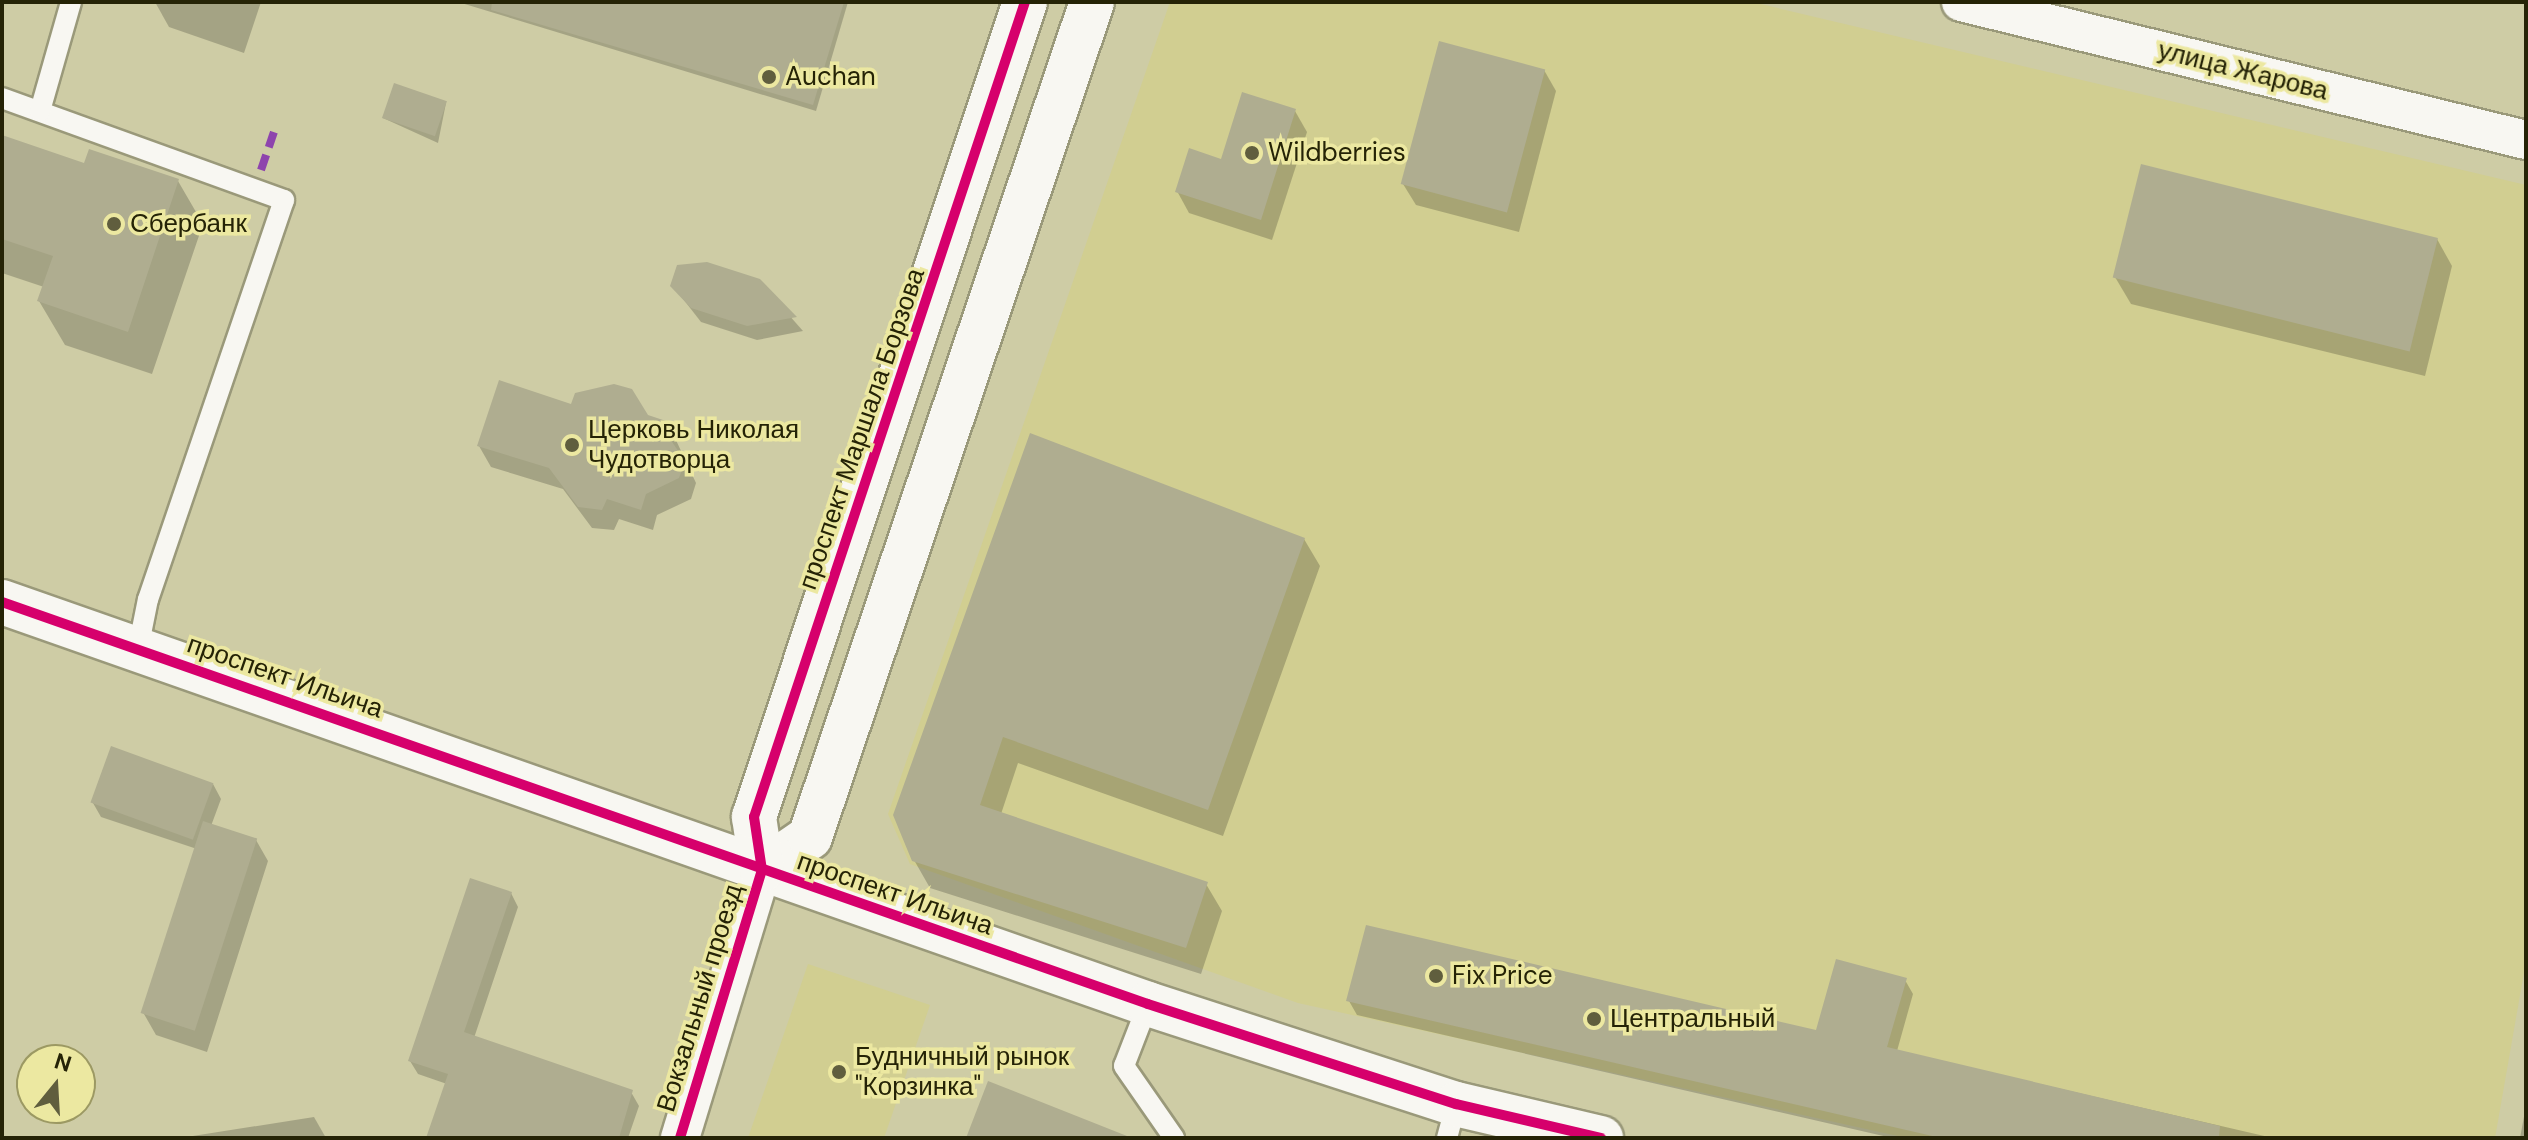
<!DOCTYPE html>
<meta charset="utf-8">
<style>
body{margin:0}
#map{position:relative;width:2528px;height:1140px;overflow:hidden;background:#cecca5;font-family:"DM Sans",sans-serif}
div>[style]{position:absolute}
.built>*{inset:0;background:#d1ce91}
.shadow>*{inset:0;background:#0003}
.building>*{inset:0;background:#afad90;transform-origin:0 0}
.roads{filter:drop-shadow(2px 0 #9a997a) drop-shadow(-2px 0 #9a997a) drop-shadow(0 2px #9a997a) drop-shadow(0 -2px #9a997a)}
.service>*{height:20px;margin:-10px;padding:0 10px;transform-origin:10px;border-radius:10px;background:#f8f7f2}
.minor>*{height:38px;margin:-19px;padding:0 19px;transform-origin:19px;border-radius:19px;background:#f8f7f2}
.tertiary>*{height:44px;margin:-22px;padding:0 22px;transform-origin:22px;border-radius:22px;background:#f8f7f2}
.quiet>*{height:8px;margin-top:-4px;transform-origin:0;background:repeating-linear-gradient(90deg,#8e44ad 0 16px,transparent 0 24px)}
.cycleway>*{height:10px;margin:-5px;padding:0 5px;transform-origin:5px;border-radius:5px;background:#d6006c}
.dots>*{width:22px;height:22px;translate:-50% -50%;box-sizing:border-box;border:4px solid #ece8a1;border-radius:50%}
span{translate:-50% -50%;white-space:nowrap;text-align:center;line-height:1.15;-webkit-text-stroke:7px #ece8a1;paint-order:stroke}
.street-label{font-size:26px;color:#252306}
.poi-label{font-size:26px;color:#252306}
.left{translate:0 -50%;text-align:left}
.frame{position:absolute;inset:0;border:4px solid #252306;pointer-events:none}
.north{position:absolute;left:16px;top:1044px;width:80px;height:80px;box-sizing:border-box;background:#ece8a1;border:2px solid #9c9963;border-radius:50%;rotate:18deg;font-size:22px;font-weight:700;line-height:32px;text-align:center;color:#252306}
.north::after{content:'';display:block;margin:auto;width:28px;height:36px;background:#605e3e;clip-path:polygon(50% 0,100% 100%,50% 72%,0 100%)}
</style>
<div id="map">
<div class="built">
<div style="clip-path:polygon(1170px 2px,1752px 2px,2526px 185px,2526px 961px,2495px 1138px,1907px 1138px,1298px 1003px,910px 864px,888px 814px)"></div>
<div style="clip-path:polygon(808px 964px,930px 1005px,884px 1138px,748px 1138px)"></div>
</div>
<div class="shadow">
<div style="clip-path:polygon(155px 2px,261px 2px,244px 53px,169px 27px)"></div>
<div style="clip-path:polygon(458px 2px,848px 2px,816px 111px)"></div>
<div style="clip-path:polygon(1544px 70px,1556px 91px,1519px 232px,1416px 205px,1403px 184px)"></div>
<div style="clip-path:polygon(446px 103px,438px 143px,383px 118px)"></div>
<div style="clip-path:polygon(1295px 111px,1307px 132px,1272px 240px,1189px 213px,1177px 191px)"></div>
<div style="clip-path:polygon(2px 138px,85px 166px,178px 181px,203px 224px,152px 374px,65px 345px,39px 301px,44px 287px,2px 273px)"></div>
<div style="clip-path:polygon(2437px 239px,2452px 266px,2425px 376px,2131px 304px,2115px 277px)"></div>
<div style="clip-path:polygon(759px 281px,803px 331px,757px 340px,701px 322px,673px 286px)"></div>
<div style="clip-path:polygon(572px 406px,668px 423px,696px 483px,691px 499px,657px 515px,653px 530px,619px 519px,614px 530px,592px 528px,563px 489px,491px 467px,479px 446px)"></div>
<div style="clip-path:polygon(1031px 436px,1304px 539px,1320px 566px,1223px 836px,1018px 763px,1001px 814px,1206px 884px,1222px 911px,1201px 974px,930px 888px,914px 860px)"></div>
<div style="clip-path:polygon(213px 784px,221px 799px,211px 826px,256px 840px,268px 861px,207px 1052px,156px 1035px,144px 1014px,197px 849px,101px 817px,93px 803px)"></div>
<div style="clip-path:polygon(511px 893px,518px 907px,474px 1038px,631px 1092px,639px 1106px,628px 1138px,429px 1138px,447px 1084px,418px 1074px,410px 1061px)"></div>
<div style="clip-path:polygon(1905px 980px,1913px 994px,1897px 1051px,2273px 1138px,1892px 1138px,1357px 1015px,1349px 1001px,1818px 1032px)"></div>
<div style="clip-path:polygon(2526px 1106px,2526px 1138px,2520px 1138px)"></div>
<div style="clip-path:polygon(314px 1117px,326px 1138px,180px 1138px)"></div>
</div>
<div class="building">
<div style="clip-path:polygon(492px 2px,844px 2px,813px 105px,491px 10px)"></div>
<div style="left:1439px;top:41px;width:110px;height:148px;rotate:15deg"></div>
<div style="left:394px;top:83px;width:56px;height:37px;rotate:19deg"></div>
<div style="clip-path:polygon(1242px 92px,1296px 109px,1261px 220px,1175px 192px,1189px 148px,1221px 159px)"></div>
<div style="clip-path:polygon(2px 135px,84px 163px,89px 149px,179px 179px,128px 332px,37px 301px,53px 256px,2px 239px)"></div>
<div style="left:2141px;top:164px;width:306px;height:117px;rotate:14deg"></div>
<div style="clip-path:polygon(707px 262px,760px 279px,797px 317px,747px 326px,691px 308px,670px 286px,677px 265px)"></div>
<div style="clip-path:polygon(499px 380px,571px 404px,575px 393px,614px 384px,632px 389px,648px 415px,669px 422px,666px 433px,685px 461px,679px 478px,646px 494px,641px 510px,607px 499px,602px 510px,578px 507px,549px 468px,477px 446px)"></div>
<div style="clip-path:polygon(1030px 433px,1305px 538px,1208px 810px,1003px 737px,980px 805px,1208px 882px,1186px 948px,912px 861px,893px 815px)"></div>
<div style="left:111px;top:746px;width:109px;height:60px;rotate:20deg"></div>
<div style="left:203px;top:821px;width:57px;height:202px;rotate:18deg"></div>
<div style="clip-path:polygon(470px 878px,512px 892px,464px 1032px,633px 1090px,619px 1138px,426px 1138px,448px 1074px,408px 1061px)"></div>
<div style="clip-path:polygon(1366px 925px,1816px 1030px,1836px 959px,1907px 978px,1887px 1047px,2220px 1126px,2219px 1138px,1941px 1138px,1346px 1001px)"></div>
<div style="clip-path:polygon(988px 1081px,1127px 1136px,1127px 1138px,966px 1138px)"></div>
</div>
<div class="roads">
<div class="service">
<div style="left:2px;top:98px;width:300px;rotate:19.9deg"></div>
<div style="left:284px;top:200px;width:422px;rotate:108.8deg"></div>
<div style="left:148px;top:599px;width:51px;rotate:101.3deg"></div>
<div style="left:40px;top:111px;width:113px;rotate:-74.1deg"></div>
<div style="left:1148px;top:1004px;width:66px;rotate:111.2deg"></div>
<div style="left:1124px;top:1066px;width:88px;rotate:55.2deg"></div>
<div style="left:1447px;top:1138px;width:35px;rotate:-75deg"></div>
</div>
<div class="minor">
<div style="left:1961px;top:2px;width:582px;rotate:13.73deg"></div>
<div style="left:680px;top:1138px;width:280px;rotate:-73deg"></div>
</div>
<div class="tertiary">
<div style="left:2px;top:602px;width:1214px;rotate:19.33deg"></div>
<div style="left:1148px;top:1004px;width:324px;rotate:18deg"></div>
<div style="left:1456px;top:1104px;width:149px;rotate:13.2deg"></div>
<div style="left:762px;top:870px;width:58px;rotate:-34.5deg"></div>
<div style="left:810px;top:837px;width:881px;rotate:-71.34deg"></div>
<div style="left:762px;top:870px;width:54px;rotate:-98.6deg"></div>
<div style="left:754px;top:817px;width:859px;rotate:-71.61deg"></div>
</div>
</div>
<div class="quiet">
<div style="left:261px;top:170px;width:46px;rotate:-71.2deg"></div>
</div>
<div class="cycleway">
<div style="left:2px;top:602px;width:1214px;rotate:19.33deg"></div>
<div style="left:1148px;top:1004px;width:324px;rotate:18deg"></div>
<div style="left:1456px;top:1104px;width:149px;rotate:13.2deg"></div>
<div style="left:680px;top:1138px;width:280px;rotate:-73deg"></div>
<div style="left:762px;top:870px;width:54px;rotate:-98.6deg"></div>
<div style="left:754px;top:817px;width:859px;rotate:-71.61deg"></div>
</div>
<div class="dots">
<div style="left:769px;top:77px;background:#605e3e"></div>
<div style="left:1252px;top:153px;background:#605e3e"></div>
<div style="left:114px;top:224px;background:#605e3e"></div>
<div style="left:572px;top:445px;background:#605e3e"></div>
<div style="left:1436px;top:976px;background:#605e3e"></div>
<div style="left:1594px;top:1019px;background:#605e3e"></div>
<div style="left:839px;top:1072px;background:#605e3e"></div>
</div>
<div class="street-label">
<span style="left:2243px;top:71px;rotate:14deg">улица Жарова</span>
<span style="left:862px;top:429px;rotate:-71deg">проспект Маршала Борзова</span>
<span style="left:285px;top:677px;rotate:19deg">проспект Ильича</span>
<span style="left:895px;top:894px;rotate:19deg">проспект Ильича</span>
<span style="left:700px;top:998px;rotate:-73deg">Вокзальный проезд</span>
</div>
<div class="poi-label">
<span class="left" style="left:785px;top:77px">Auchan</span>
<span class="left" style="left:1268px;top:153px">Wildberries</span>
<span class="left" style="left:130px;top:224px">Сбербанк</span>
<span class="left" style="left:588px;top:445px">Церковь Николая<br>Чудотворца</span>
<span class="left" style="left:1452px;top:976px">Fix Price</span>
<span class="left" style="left:1610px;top:1019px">Центральный</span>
<span class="left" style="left:855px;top:1072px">Будничный рынок<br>"Корзинка"</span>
</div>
<div class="frame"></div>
<div class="north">N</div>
</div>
